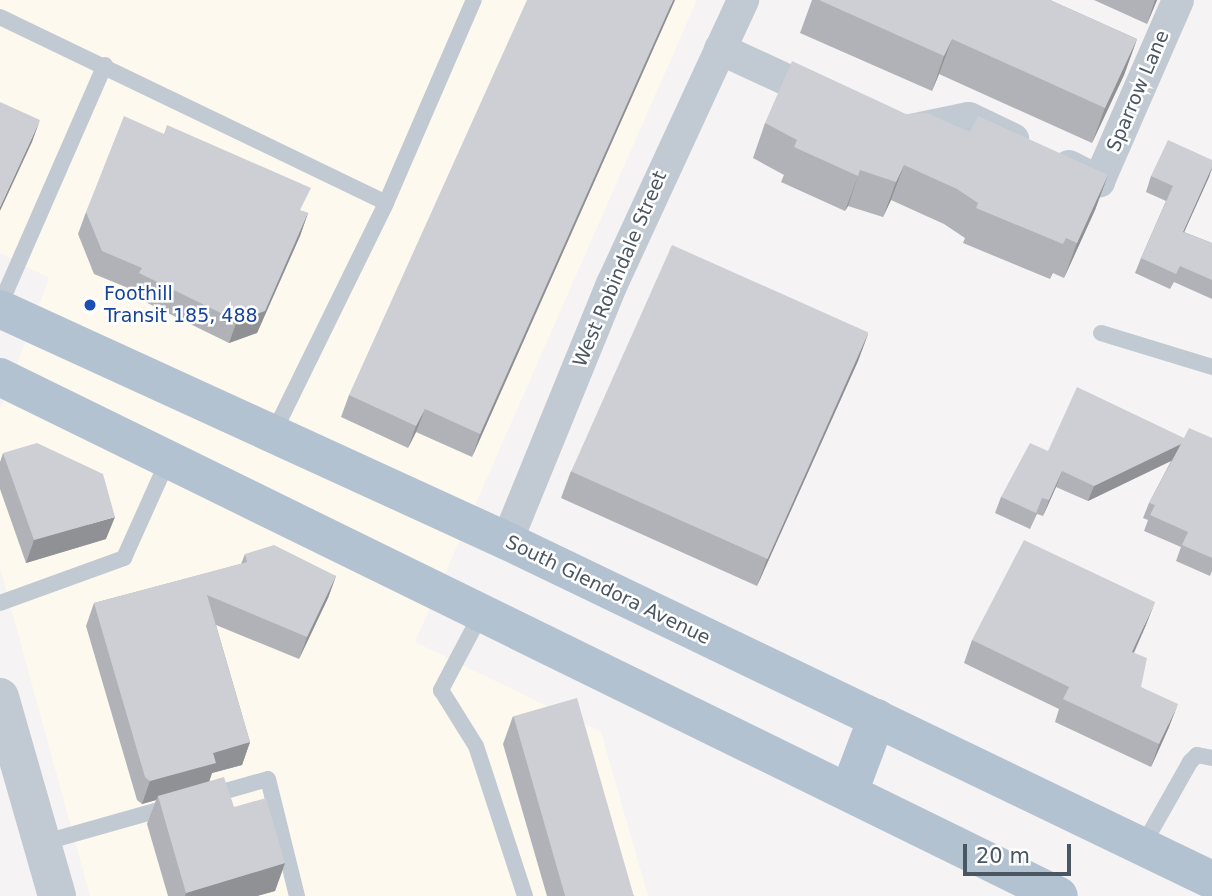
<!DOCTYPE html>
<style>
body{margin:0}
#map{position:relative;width:1212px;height:896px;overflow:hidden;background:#f5f3f3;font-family:"DejaVu Sans",sans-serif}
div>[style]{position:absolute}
.commercial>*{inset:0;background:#fdf9ef}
.service>*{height:16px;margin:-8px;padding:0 8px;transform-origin:8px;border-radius:8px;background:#c1cad2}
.minor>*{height:32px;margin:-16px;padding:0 16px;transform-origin:16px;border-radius:16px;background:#c1cad2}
.tertiary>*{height:38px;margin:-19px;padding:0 19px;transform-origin:19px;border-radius:19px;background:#c1cad2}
.primary>*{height:38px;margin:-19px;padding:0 19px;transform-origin:19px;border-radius:19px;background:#b3c2d1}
.wall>*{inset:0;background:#b0b2b7}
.shaded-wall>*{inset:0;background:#909195}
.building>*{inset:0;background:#cdcfd5;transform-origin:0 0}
.dots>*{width:19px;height:19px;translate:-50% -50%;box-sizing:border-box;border:4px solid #fff;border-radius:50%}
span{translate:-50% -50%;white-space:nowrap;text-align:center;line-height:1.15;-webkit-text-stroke:5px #fff;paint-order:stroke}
.street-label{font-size:19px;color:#4a5661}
.transit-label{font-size:19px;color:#164399}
.left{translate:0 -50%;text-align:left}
.scale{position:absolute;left:963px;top:844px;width:108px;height:32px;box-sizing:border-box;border:4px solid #4a5661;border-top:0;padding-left:9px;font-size:21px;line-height:24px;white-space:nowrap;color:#4a5661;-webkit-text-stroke:5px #fff;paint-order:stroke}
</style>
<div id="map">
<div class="commercial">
<div style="clip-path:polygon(0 0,697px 0,415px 642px,601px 732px,648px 896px,90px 896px,0 568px,0 410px,49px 278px,0 253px)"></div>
</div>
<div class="service">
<div style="left:0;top:17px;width:428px;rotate:25.7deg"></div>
<div style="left:0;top:305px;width:262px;rotate:-66.4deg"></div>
<div style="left:1101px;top:333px;width:116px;rotate:17deg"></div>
<div style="left:273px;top:434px;width:257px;rotate:-63.9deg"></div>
<div style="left:386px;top:203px;width:221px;rotate:-66.6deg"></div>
<div style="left:0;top:603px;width:132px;rotate:-19.9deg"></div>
<div style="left:124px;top:558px;width:107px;rotate:-65.8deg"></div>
<div style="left:480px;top:616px;width:84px;rotate:117.8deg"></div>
<div style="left:441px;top:690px;width:66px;rotate:58deg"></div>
<div style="left:476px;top:746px;width:158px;rotate:71.9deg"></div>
<div style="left:208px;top:796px;width:62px;rotate:-15.8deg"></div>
<div style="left:268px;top:779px;width:121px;rotate:76.1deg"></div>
<div style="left:42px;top:843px;width:136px;rotate:-15.8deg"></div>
<div style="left:1142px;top:847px;width:98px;rotate:-60.5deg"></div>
<div style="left:1190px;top:762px;width:10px;rotate:-45deg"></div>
<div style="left:1197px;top:755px;width:15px;rotate:11deg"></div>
</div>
<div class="minor">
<div style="left:720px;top:49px;width:115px;rotate:24.8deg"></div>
<div style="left:906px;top:131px;width:64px;rotate:-11.7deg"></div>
<div style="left:969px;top:118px;width:49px;rotate:25.5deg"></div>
<div style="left:1069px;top:166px;width:34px;rotate:27deg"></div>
<div style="left:1099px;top:181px;width:197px;rotate:-66.4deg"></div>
<div style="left:507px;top:541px;width:278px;rotate:-67.8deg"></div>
<div style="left:612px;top:284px;width:313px;rotate:-65.2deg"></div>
</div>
<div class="tertiary">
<div style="left:0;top:697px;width:207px;rotate:74deg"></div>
</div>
<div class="primary">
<div style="left:0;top:309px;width:558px;rotate:24.59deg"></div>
<div style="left:507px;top:541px;width:782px;rotate:25.68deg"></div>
<div style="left:0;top:377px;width:1179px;rotate:26.11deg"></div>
<div style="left:849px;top:792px;width:79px;rotate:-69.3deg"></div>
</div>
<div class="wall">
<div style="clip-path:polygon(675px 0,472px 457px,416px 432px,408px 448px,341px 417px,349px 395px)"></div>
<div style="clip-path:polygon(812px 0,1050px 0,1137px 39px,1124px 75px,1092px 143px,939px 74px,932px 91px,800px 33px)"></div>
<div style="clip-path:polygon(1094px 0,1157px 0,1147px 24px)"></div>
<div style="clip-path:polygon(906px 114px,1108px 175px,1095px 210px,1064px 278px,1053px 273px,1050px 279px,963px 243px,965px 238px,944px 224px,891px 200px,883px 217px,848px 206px,845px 211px,781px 182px,784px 175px,753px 158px,765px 123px)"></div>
<div style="clip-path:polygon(1212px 160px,1212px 169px,1209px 177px,1184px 232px,1212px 243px,1212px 299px,1174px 282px,1170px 289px,1135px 273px,1141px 258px,1166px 201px,1146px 192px,1151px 176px)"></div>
<div style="clip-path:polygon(302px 211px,308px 213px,300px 236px,257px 333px,229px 343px,131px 295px,133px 290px,94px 274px,78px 234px,86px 212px)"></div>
<div style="clip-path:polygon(868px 334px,858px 361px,757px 586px,561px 498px,571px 471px)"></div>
<div style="clip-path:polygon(1184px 438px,1212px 438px,1212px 571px,1210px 576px,1176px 561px,1181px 547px,1144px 531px,1148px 520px,1143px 518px,1149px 503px,1171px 461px,1088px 501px,1056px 487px,1043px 516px,1037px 514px,1030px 529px,995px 513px,1001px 497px,1048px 451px)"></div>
<div style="clip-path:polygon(3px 453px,106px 539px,26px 563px,0 489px,0 462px)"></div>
<div style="clip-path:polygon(245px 554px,336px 576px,328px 598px,299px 659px,216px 625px,250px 742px,242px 765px,212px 773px,209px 782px,285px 863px,275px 891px,257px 896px,168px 896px,147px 824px,156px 800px,142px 804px,137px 800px,86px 626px,94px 603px,241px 564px)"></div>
<div style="clip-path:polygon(1146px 625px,1134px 653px,1141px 687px,1169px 727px,1151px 767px,1055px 722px,1059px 709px,964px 663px,972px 640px)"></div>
<div style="clip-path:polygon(513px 716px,634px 896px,547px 896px,503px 744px)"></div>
</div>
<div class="shaded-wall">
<div style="clip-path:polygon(673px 0,675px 0,472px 457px,480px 434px)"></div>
<div style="clip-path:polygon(1155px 0,1157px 0,1147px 24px)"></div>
<div style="clip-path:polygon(952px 39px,939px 74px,932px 91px,944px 56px)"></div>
<div style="clip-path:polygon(1137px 39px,1124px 75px,1092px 143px,1105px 108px)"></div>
<div style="clip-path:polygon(40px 120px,32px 142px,0 211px,0 207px)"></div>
<div style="clip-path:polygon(904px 165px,891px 200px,883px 217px,896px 182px)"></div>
<div style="clip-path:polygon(1212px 167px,1209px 177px,1177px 248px,1183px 232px)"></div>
<div style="clip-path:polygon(860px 170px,848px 206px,845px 211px,858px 176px)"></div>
<div style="clip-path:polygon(1108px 175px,1095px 210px,1064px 278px,1077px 243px)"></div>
<div style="clip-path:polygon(308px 213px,300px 236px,257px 333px,229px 343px,237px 321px)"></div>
<div style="clip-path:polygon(868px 334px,858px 361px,757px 586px,767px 559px)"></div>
<div style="clip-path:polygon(425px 409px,416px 432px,408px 448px,416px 426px)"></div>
<div style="clip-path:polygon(1181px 444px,1175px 459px,1088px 501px,1094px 486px)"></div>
<div style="clip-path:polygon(1062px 471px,1056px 487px,1043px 516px,1049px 500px)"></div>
<div style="clip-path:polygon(115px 517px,106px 539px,26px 563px,34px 540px)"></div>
<div style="clip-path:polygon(336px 576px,328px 598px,299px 659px,307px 637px)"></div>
<div style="clip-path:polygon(1155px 602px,1146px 625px,1124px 674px,1132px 652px)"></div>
<div style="clip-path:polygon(1178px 704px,1169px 727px,1151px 767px,1159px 744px)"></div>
<div style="clip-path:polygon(250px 742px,242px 765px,212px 773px,208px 785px,158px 796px,156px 800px,142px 804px,150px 781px,213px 753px)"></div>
<div style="clip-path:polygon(285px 863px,275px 891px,257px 896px,185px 896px,186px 893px)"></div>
</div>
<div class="building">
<div style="clip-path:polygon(527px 0,673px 0,480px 434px,425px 409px,416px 426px,349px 395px)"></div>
<div style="clip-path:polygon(819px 0,1050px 0,1137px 39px,1105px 108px,952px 39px,944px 56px)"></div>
<div style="clip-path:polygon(792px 61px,906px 114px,927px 113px,970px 132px,978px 116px,1108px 175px,1077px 243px,1066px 238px,1063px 244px,976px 208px,978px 203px,957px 189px,904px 165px,896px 182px,860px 170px,858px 176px,794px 147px,797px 140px,765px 123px)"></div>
<div style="clip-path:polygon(0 102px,40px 120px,0 207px)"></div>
<div style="clip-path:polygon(124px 116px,164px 134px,167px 125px,311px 188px,300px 210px,308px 213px,265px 311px,237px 321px,139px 273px,142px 268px,102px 251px,86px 212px)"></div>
<div style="clip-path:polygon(1168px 140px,1212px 160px,1212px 167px,1183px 232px,1212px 243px,1212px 280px,1180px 266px,1176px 274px,1141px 258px,1173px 186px,1151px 176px)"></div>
<div style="left:672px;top:245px;width:215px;height:248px;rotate:24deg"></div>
<div style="clip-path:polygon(1077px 387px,1184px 438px,1189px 428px,1212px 438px,1212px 558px,1182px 545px,1188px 532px,1150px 515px,1155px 505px,1149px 503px,1181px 444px,1094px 486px,1062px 471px,1049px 500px,1042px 498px,1036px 513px,1001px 497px,1030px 443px,1048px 451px)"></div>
<div style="clip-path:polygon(37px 443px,103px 474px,115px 517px,34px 540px,3px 453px)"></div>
<div style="clip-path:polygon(1024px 540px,1155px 602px,1132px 652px,1147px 658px,1141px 687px,1178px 704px,1159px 744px,1063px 699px,1069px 687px,972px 640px)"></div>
<div style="clip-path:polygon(274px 545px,336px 576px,307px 637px,207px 595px,250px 742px,213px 753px,216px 763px,150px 781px,145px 777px,94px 603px,247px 562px,245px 554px)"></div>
<div style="left:577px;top:698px;width:206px;height:66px;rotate:74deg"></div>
<div style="clip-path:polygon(224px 777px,234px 807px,266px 798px,285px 863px,186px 893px,158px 796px)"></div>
</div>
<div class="dots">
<div style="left:90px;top:305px;background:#1a4fb4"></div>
</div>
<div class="street-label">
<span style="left:1138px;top:91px;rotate:-67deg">Sparrow Lane</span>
<span style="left:620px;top:269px;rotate:-67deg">West Robindale Street</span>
<span style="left:608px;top:590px;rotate:26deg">South Glendora Avenue</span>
</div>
<div class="transit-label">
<span class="left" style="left:104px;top:305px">Foothill<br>Transit 185, 488</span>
</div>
<div class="scale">20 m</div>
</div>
